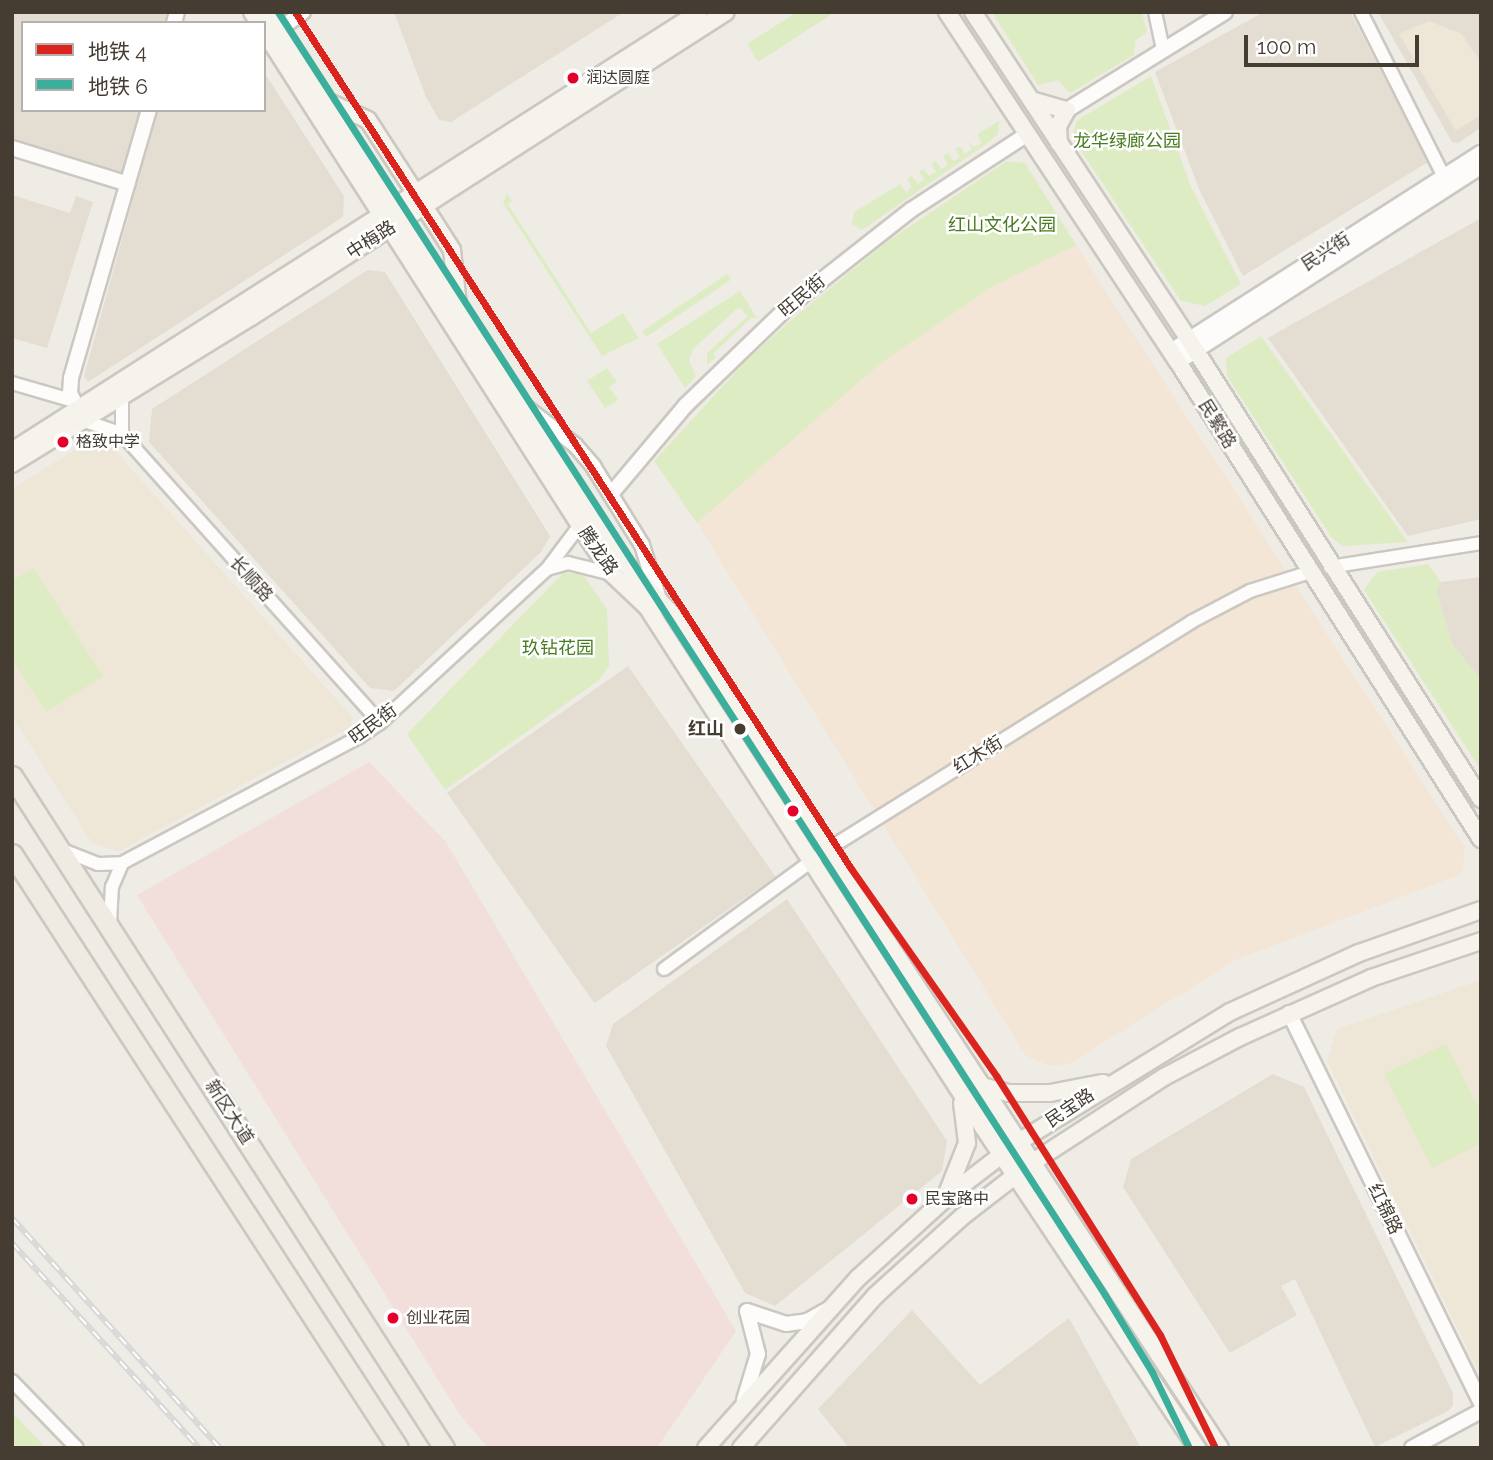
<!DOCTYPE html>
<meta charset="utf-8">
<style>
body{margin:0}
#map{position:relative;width:1493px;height:1460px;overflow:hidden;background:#efece6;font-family:Raleway,"Noto Sans SC",sans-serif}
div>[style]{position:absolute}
.residential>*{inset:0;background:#e4ddd2;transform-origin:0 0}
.commercial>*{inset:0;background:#f4e6d7}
.education>*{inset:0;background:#eee6d7}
.medical>*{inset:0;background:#f2dfdc}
.green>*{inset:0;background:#deecc3;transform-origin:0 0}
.roads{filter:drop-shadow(2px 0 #cbc8c2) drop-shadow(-2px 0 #cbc8c2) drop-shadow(0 2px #cbc8c2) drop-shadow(0 -2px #cbc8c2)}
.minor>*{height:12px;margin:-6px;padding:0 6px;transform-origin:6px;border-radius:6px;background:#fdfcfb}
.tertiary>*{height:14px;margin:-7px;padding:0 7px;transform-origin:7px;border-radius:7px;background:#fdfcfb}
.secondary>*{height:16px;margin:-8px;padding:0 8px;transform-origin:8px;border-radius:8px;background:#f6f3ed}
.primary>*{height:19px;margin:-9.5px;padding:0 9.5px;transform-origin:9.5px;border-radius:9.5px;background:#f0ebe2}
.rail>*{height:6px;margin-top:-3px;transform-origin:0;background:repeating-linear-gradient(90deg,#fff 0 10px,#d8d8d7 0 20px);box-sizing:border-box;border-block:2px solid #d8d8d7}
.metro-1>*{height:7px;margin:-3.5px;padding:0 3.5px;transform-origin:3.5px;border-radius:3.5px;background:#dc241f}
.metro-2>*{height:7px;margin:-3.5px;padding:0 3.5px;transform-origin:3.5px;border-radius:3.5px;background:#3baf9c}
.dots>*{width:19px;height:19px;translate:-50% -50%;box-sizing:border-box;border:4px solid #fff;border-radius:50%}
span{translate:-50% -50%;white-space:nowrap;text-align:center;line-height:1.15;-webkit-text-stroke:5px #fff;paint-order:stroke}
.bus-label{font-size:16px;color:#453c32}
.left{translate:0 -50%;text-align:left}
.park-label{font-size:18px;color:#497c20}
.street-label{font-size:18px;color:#453c32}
.stop-label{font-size:18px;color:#453c32;font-weight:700}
.right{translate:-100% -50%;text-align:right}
.frame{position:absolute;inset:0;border:14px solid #453c32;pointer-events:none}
.legend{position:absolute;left:21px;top:21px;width:245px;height:91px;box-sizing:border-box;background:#fff;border:2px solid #b5b1ad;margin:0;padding:9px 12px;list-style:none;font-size:21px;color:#453c32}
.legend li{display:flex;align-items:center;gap:14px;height:35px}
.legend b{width:35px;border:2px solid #b5b1ad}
.scale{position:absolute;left:1244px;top:35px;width:175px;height:32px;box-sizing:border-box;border:4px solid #453c32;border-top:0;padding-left:9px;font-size:21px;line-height:24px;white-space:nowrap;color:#453c32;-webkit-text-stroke:5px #fff;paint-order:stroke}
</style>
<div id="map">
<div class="residential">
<div style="clip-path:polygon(12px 12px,171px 12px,168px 23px,23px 23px,23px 110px,143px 110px,124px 179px,12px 142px)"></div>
<div style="clip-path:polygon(394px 12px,624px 12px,451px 122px,439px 120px,426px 97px)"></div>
<div style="clip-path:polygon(1264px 12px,1350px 12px,1428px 162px,1243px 276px,1199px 189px,1155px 72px)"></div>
<div style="clip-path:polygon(1378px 12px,1481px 12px,1481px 128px,1458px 143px,1452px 142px)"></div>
<div style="clip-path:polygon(264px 72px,344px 196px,343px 217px,88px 382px,84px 376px,158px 110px,264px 110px)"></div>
<div style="clip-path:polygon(12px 195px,70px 213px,76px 196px,93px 202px,47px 348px,12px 338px)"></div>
<div style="clip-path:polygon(1481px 218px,1481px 519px,1408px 536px,1268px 338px)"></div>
<div style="clip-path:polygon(368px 270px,385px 272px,550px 536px,541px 552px,394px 691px,370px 688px,149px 442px,152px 409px)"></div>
<div style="clip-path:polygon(1481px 577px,1481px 680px,1452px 644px,1436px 590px,1441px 582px)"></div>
<div style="left:628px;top:666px;width:257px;height:221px;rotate:55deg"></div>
<div style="clip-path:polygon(787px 899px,947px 1141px,942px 1171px,775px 1306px,745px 1293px,606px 1046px,613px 1024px)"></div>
<div style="clip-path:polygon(1273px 1074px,1304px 1087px,1453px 1393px,1453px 1405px,1448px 1411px,1375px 1447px,1295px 1279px,1281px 1286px,1297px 1315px,1230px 1353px,1123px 1187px,1131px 1159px)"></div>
<div style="clip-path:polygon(912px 1310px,980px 1385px,1069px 1318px,1141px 1448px,849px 1448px,818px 1409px)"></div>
</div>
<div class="commercial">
<div style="clip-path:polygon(1076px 245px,1465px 848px,1462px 874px,1236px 960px,1069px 1064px,1051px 1066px,1026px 1056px,697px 523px,881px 363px,992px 287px)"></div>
</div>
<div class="education">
<div style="clip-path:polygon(1429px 21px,1462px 34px,1481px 63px,1481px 115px,1456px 131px,1399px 34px)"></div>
<div style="clip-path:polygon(89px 441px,108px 443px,353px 718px,350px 727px,119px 851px,92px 843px,12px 716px,12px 489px)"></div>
<div style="clip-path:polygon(1481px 980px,1481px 1376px,1327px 1061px,1337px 1029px)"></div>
</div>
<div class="medical">
<div style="clip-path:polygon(369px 762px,446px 842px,736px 1331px,657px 1448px,488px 1448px,460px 1415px,137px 895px)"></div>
</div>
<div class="green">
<div style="clip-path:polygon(797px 12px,835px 12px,758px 62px,747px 44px)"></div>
<div style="clip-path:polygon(992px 12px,1142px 12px,1147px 32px,1135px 41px,1134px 55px,1070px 93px,1058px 80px,1038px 85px)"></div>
<div style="clip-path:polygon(1151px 76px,1191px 187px,1241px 284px,1205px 306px,1181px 301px,1073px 139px,1076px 121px)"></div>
<div style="clip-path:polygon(999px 121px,998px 134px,989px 142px,862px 230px,852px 224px,854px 212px,900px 184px,906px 192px,912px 187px,907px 179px,912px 176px,918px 184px,924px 179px,919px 171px,924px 169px,929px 176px,936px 172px,931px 164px,936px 161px,941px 169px,948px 165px,943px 156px,948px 153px,953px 161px,960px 157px,955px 149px,960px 146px,965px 154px,972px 149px,967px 141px,974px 147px,982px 143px,977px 134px)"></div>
<div style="clip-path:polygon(1007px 161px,1025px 163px,1076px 245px,992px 287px,881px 363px,697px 523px,654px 461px,745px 362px,790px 321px,888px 241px)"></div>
<div style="clip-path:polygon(507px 194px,512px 201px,508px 204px,591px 333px,623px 313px,639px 338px,602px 356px,503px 203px)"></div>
<div style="left:727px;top:274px;width:7px;height:102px;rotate:56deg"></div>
<div style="clip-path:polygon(740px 291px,757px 318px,751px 318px,713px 354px,716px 357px,707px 365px,707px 353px,748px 316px,739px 307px,694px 348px,689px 360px,696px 376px,685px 388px,657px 344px)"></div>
<div style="clip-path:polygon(1261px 336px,1408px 542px,1343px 546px,1332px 538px,1227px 376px,1226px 358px)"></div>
<div style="clip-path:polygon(607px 368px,617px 382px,609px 387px,618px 400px,605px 408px,587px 381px)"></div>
<div style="clip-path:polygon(1428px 564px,1441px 582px,1436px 590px,1452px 644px,1481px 680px,1481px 770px,1364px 590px,1377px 572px)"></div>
<div style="clip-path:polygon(33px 568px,103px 676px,46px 712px,12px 659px,12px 581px)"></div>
<div style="clip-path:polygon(563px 573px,582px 573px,607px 609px,609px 666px,599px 680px,445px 790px,407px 734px)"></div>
<div style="clip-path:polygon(1446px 1044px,1481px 1113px,1481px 1143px,1432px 1168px,1384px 1074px)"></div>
<div style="clip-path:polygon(12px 1412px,46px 1448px,12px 1448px)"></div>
</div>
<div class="roads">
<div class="minor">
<div style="left:1155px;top:12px;width:39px;rotate:78deg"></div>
<div style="left:1361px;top:12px;width:185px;rotate:63.3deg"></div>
<div style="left:12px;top:383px;width:65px;rotate:16.2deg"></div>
<div style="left:122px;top:399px;width:35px;rotate:90deg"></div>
<div style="left:85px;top:421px;width:39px;rotate:19deg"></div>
<div style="left:122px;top:434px;width:387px;rotate:48.2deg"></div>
<div style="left:1330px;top:567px;width:153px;rotate:-9deg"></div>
<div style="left:547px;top:569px;width:22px;rotate:-16deg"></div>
<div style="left:568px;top:563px;width:45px;rotate:14deg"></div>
<div style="left:60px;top:849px;width:41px;rotate:21.5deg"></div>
<div style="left:98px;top:864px;width:24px;rotate:-2deg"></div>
<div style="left:122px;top:863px;width:268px;rotate:-28deg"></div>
<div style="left:359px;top:737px;width:25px;rotate:-34deg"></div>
<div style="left:380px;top:723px;width:227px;rotate:-42.7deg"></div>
<div style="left:547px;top:569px;width:55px;rotate:-53.1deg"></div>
<div style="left:110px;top:923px;width:36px;rotate:-87deg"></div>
<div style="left:112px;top:887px;width:26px;rotate:-67deg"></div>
<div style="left:664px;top:969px;width:200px;rotate:-36.2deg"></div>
<div style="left:825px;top:851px;width:432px;rotate:-32deg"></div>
<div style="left:1191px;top:622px;width:67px;rotate:-27.7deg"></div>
<div style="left:1250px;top:591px;width:63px;rotate:-17.6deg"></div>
<div style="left:12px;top:1381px;width:93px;rotate:45.9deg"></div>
</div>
<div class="tertiary">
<div style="left:174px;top:23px;width:11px;rotate:-75deg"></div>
<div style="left:279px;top:30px;width:30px;rotate:-37deg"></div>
<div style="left:1067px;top:110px;width:186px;rotate:-31.8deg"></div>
<div style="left:12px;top:148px;width:121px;rotate:17.2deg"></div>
<div style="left:1171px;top:351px;width:368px;rotate:-32.6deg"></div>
<div style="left:1178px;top:362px;width:360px;rotate:-32.8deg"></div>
<div style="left:523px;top:405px;width:66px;rotate:37.6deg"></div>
<div style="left:575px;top:445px;width:28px;rotate:49deg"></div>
<div style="left:593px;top:466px;width:93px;rotate:58.2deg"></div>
<div style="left:642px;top:545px;width:53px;rotate:72.6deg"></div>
<div style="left:78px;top:409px;width:18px;rotate:-117deg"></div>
<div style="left:70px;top:393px;width:15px;rotate:-86deg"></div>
<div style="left:71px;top:378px;width:279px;rotate:-73.8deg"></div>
<div style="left:611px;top:494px;width:116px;rotate:-49.9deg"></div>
<div style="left:686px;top:405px;width:143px;rotate:-43.9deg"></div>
<div style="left:789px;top:306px;width:155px;rotate:-38.2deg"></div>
<div style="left:911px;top:210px;width:137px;rotate:-33.1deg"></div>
<div style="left:1289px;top:1013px;width:436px;rotate:63.8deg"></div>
<div style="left:747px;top:1311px;width:41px;rotate:18.4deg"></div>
<div style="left:786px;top:1324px;width:21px;rotate:-8deg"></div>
<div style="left:807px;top:1321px;width:23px;rotate:-29deg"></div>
<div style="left:744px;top:1400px;width:48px;rotate:-73.1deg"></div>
<div style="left:758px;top:1354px;width:44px;rotate:-104.3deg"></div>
<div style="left:1412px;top:1448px;width:78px;rotate:-28.2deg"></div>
</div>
<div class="secondary">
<div style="left:252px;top:12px;width:13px;rotate:58deg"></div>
<div style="left:268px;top:12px;width:643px;rotate:57.32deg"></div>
<div style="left:615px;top:553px;width:83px;rotate:46.9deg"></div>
<div style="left:672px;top:614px;width:998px;rotate:56.69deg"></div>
<div style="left:947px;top:12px;width:419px;rotate:56.6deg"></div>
<div style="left:1178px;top:362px;width:565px;rotate:57.58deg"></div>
<div style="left:973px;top:12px;width:393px;rotate:56.6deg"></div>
<div style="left:1189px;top:340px;width:544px;rotate:57.54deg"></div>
<div style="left:264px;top:31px;width:602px;rotate:57.42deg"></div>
<div style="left:588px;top:538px;width:43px;rotate:56.3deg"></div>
<div style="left:612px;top:574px;width:48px;rotate:43.3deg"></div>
<div style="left:647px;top:607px;width:619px;rotate:57.13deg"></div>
<div style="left:983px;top:1127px;width:386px;rotate:56.3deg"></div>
<div style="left:324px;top:100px;width:48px;rotate:24.4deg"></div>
<div style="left:368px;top:120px;width:88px;rotate:57deg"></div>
<div style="left:1031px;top:100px;width:37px;rotate:16deg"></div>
<div style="left:1067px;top:110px;width:18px;rotate:119deg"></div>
<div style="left:1058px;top:126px;width:17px;rotate:87deg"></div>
<div style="left:424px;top:206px;width:52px;rotate:57.5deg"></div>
<div style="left:452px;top:250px;width:54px;rotate:83.7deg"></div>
<div style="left:12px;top:451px;width:815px;rotate:-32.58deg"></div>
<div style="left:12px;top:464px;width:281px;rotate:-31.6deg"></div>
<div style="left:251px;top:317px;width:564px;rotate:-32.7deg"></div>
<div style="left:978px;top:1085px;width:31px;rotate:15deg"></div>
<div style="left:1008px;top:1093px;width:42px"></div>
<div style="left:1050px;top:1093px;width:54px;rotate:-10.7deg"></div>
<div style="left:948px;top:1191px;width:52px;rotate:-68.4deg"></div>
<div style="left:967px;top:1143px;width:40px;rotate:-97.1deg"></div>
<div style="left:706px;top:1448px;width:228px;rotate:-48.2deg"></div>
<div style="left:858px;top:1278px;width:122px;rotate:-42.3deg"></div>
<div style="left:948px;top:1196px;width:87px;rotate:-37.5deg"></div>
<div style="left:1017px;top:1143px;width:250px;rotate:-31.6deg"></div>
<div style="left:1230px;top:1012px;width:142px;rotate:-24.6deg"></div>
<div style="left:1359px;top:953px;width:129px;rotate:-19.4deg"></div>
<div style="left:741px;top:1448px;width:203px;rotate:-48.6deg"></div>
<div style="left:875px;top:1296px;width:119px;rotate:-42.3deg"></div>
<div style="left:963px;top:1216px;width:85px;rotate:-37.8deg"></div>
<div style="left:1030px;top:1164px;width:160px;rotate:-33deg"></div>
<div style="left:1164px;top:1077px;width:86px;rotate:-27.8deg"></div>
<div style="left:1240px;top:1037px;width:144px;rotate:-24.2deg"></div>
<div style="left:1371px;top:978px;width:116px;rotate:-18.6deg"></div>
</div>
<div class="primary">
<div style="left:12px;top:776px;width:799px;rotate:57.26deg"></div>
<div style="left:12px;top:854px;width:708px;rotate:56.98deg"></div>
</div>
</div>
<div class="rail">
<div style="left:12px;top:1218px;width:310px;rotate:47.9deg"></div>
<div style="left:12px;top:1243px;width:277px;rotate:47.6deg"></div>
</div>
<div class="metro-1">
<div style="left:295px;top:12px;width:1019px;rotate:57.01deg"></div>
<div style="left:850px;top:867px;width:256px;rotate:55deg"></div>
<div style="left:997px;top:1077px;width:305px;rotate:57.7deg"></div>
<div style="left:1160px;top:1335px;width:126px;rotate:64deg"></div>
</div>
<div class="metro-2">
<div style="left:278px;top:12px;width:1526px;rotate:57.19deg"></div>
<div style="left:1105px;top:1295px;width:90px;rotate:58.6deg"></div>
<div style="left:1152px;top:1372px;width:85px;rotate:64deg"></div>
</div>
<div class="dots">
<div style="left:573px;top:78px;background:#e4002b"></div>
<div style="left:63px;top:442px;background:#e4002b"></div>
<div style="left:740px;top:729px;background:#453c32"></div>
<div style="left:793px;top:811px;background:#e4002b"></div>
<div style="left:912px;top:1199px;background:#e4002b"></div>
<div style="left:393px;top:1318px;background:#e4002b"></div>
</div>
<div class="bus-label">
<span class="left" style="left:586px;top:78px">润达圆庭</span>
<span class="left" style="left:76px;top:442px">格致中学</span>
<span class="left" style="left:925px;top:1199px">民宝路中</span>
<span class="left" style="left:406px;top:1318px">创业花园</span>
</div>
<div class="park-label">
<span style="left:1127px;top:141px">龙华绿廊公园</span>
<span style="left:1002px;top:225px">红山文化公园</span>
<span style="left:558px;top:648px">玖钻花园</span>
</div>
<div class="street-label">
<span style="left:371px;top:240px;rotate:-33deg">中梅路</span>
<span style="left:1326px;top:252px;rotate:-33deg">民兴街</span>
<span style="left:802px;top:296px;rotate:-40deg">旺民街</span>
<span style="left:1217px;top:424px;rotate:58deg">民繁路</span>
<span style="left:598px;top:551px;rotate:55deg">腾龙路</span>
<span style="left:251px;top:579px;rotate:48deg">长顺路</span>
<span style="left:373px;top:724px;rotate:-36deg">旺民街</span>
<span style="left:978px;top:755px;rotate:-32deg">红木街</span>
<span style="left:1070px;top:1108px;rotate:-34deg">民宝路</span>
<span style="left:229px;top:1112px;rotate:57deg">新区大道</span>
<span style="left:1385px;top:1209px;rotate:64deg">红锦路</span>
</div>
<div class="stop-label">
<span class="right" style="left:724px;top:729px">红山</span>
</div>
<div class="frame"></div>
<ul class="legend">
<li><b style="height:9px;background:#dc241f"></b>地铁 4</li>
<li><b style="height:9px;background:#3baf9c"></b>地铁 6</li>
</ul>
<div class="scale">100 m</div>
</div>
